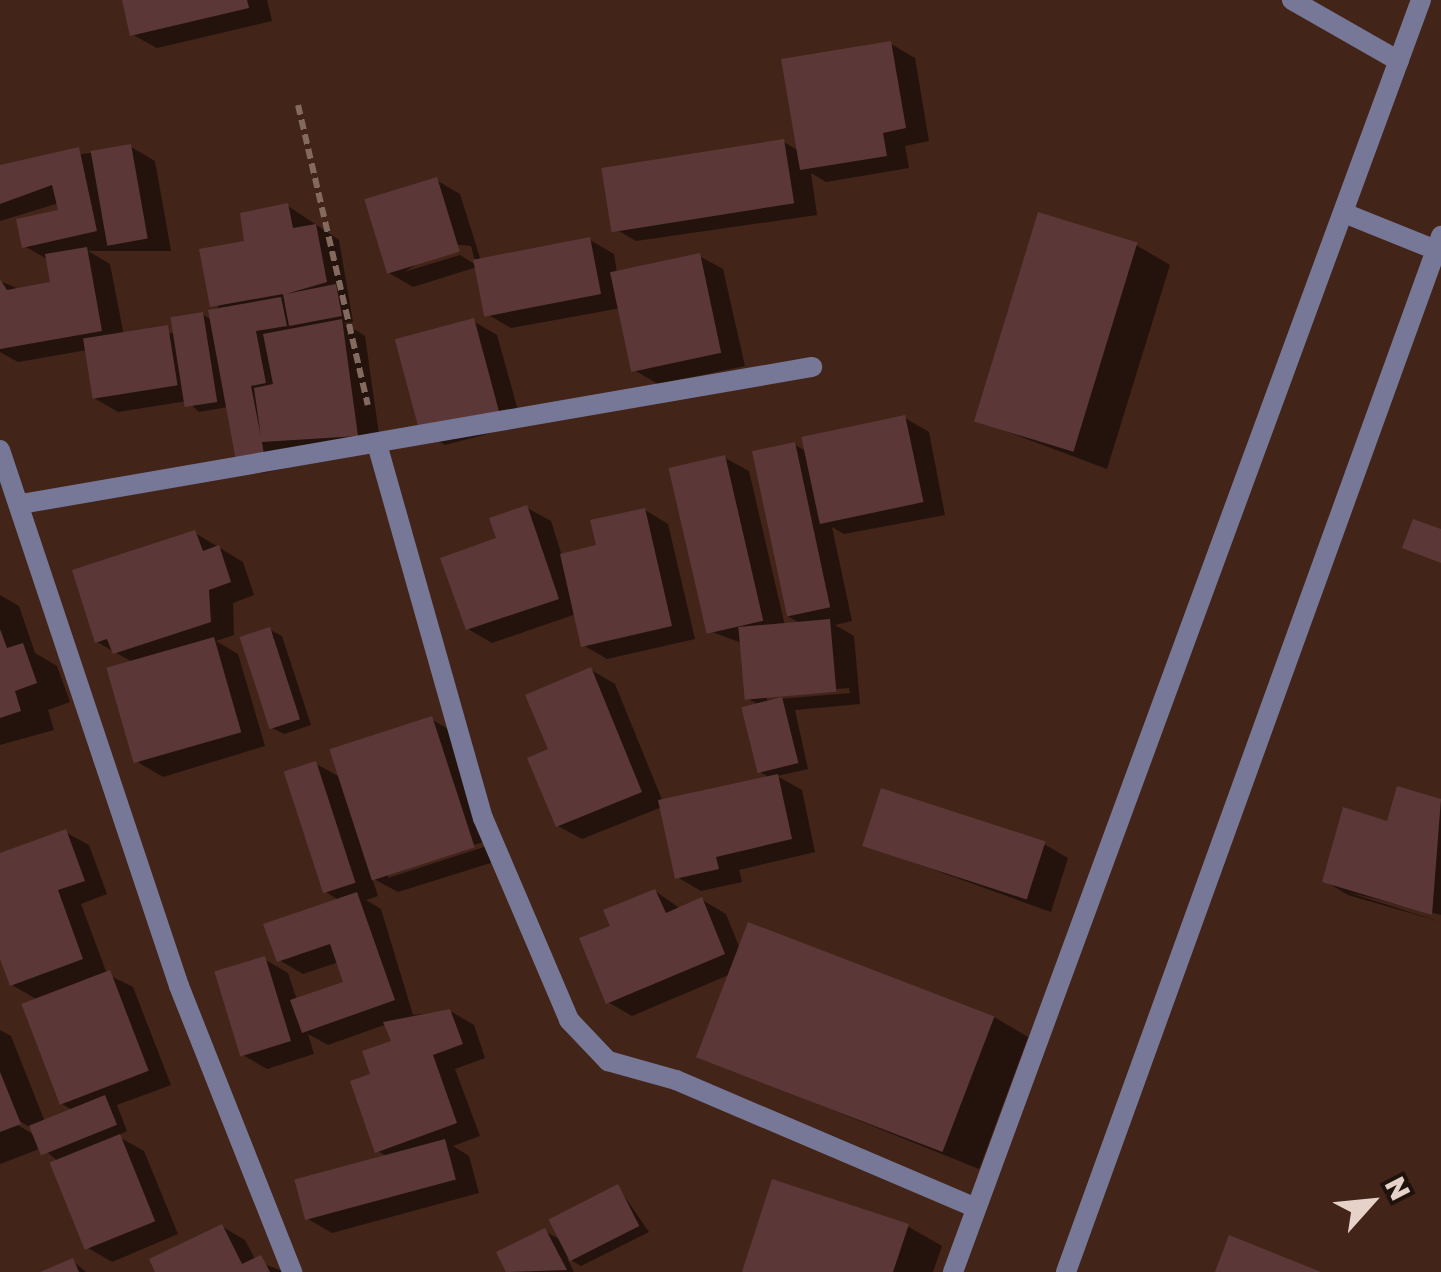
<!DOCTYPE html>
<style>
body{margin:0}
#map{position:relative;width:1441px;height:1272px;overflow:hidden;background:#422418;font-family:"Golos Text",sans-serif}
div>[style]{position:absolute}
.shadow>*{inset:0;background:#0007}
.building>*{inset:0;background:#5b3837;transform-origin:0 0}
.path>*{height:6px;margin-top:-3px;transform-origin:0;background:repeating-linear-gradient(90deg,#83695e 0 10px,transparent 0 15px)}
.minor>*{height:20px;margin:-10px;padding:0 10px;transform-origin:10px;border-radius:10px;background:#777897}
span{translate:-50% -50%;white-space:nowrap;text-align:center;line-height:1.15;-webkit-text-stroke:8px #1f120c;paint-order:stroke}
.north{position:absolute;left:1321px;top:1152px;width:100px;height:100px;-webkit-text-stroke:8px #1f120c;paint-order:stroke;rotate:63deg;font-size:28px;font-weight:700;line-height:40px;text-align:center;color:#e6d2c9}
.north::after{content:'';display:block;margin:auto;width:35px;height:45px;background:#e6d2c9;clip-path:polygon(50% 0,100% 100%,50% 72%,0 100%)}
</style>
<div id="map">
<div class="shadow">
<div style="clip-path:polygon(124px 0,267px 0,272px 21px,157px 48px,133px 35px)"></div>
<div style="clip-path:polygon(891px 44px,915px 58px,929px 141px,905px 146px,909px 168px,826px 182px,811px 173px,817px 215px,636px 241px,612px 227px,784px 142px,799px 151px)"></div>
<div style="clip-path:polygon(131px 147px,155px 161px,171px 251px,88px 251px,110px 264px,124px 336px,175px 333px,202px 314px,212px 320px,247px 243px,288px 206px,339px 240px,353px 322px,344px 323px,365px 336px,381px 448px,284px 455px,287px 468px,262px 473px,238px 460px,228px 407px,199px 412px,187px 401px,118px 412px,94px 398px,87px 350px,18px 362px,0 352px,0 281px,21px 290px,53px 284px,49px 260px,24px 246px,61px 212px,59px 203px,0 221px,0 166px)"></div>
<div style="clip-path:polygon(evenodd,436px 180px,460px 194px,481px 261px,590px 240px,614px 254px,617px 273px,699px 256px,723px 269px,745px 366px,658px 384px,634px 370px,621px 308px,511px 328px,487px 314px,477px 267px,413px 287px,389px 273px,436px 180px,450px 244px,471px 246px,476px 265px,460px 255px,404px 272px,450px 244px)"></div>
<div style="clip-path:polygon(1136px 245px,1170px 265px,1107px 469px,976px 420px)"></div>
<div style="clip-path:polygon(473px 321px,497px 335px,522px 425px,445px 445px,421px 431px)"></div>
<div style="clip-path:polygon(evenodd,905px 418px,929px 432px,945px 515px,844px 534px,832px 527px,852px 621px,835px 625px,854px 636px,860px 704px,795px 710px,808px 769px,777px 776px,802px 790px,815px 852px,739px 870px,742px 882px,701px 891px,677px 877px,662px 807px,582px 839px,558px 826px,551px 751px,591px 670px,615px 684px,663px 802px,771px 778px,758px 771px,759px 705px,747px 698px,742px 643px,709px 631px,725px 458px,749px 471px,785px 626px,802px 624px,787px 616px,795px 445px,806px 451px,905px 418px,849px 688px,850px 693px,767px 700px,767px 695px,849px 688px)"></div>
<div style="clip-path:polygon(527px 508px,551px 521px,562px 556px,599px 547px,645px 510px,668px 524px,695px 639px,607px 659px,583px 645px,576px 614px,492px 643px,468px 629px,499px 539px)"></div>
<div style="clip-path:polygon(195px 533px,243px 562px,254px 595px,233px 603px,234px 635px,216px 641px,238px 654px,265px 746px,163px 777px,139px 763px,134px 663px,97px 642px)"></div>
<div style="clip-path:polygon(0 595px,19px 606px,35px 653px,57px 666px,70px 702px,48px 710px,54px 730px,0 745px)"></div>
<div style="clip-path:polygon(270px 630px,282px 636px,311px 725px,284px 734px,272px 728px)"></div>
<div style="clip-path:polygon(evenodd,431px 719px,455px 733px,497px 861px,398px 892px,372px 878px,378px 896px,366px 900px,381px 909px,413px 1015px,450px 1011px,474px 1025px,485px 1058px,455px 1069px,480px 1136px,453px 1146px,469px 1156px,479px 1193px,332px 1233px,308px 1219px,388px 1157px,378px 1151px,373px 1076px,394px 1042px,387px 1024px,328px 1045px,308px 1034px,314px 1054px,267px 1069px,243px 1055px,264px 959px,288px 973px,297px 1000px,346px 983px,339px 962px,303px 974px,279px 960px,340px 901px,326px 892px,316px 764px,342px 778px,431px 719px,486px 841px,487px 846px,388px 878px,388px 872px,486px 841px)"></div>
<div style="clip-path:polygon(1399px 790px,1441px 802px,1441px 915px,1347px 892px,1441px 922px,1348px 895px,1325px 881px,1389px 824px)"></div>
<div style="clip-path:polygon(evenodd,65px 832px,89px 845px,107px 894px,81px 904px,107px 974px,133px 987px,171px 1085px,117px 1105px,127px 1131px,117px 1136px,144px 1151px,178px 1234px,112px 1262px,88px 1248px,59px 1162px,42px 1148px,0 1164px,0 1030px,11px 1036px,45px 1122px,74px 1111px,62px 1104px,38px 1000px,12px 985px,0 952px,0 856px,65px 832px,11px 1116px,33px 1129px,33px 1134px,9px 1120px,11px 1116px)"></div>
<div style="clip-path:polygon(1044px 844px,1068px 858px,1051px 912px,865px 845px)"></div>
<div style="clip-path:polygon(655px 891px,681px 909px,702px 900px,726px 914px,740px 949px,994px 1017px,1028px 1037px,979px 1169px,701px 1057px,731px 974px,632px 1016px,608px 1002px,613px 927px)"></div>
<div style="clip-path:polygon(618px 1187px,649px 1232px,581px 1266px,567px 1258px,574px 1272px,509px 1272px,500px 1253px,544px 1231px,561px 1240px)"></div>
<div style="clip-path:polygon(221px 1226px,245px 1240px,256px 1261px,285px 1272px,158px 1272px)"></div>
<div style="clip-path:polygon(907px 1226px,942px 1246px,933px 1272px,745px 1272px)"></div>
<div style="clip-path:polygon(73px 1261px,86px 1272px,46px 1272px)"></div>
</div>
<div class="building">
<div style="clip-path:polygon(122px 0,247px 0,249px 8px,130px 36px)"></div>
<div style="clip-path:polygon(891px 41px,906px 128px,883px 133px,887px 156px,800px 170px,781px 59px)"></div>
<div style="left:784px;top:139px;width:65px;height:185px;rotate:81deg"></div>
<div style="left:131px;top:144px;width:96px;height:41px;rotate:80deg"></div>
<div style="clip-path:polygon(79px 147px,97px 231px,22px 248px,16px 219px,58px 210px,52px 185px,0 204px,0 165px)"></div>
<div style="left:437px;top:177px;width:78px;height:76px;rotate:73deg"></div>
<div style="clip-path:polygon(288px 203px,293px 228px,316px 224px,327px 282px,286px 294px,336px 284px,342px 316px,289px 326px,283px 294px,210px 307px,199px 249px,244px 241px,240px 213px)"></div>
<div style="left:1038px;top:212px;width:104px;height:219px;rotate:17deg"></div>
<div style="left:590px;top:237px;width:58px;height:119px;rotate:79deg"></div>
<div style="clip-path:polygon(87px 247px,102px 331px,0 349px,0 279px,7px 290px,50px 282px,45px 254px)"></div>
<div style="left:700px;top:253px;width:102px;height:92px;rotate:78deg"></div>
<div style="clip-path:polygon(281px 297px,287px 326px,256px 331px,266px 383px,251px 386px,261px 437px,254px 388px,273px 384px,263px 334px,342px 319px,358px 436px,262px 442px,264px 455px,236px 461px,208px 310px)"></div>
<div style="left:203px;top:312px;width:91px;height:33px;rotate:81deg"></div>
<div style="left:474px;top:318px;width:97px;height:82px;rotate:75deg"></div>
<div style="left:168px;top:325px;width:61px;height:86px;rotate:81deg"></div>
<div style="left:905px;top:415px;width:89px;height:106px;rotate:78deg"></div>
<div style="left:795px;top:442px;width:169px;height:44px;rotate:78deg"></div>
<div style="left:725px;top:455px;width:170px;height:58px;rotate:77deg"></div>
<div style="clip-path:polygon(527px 505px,559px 599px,466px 630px,440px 558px,496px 538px,489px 518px)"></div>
<div style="clip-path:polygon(645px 508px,672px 626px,581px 647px,560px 554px,596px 545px,590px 520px)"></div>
<div style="clip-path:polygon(1413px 519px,1441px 529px,1441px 563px,1402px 548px)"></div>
<div style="clip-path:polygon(195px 530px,203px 551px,219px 545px,231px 582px,209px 590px,211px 622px,113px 654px,107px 639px,95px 643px,72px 570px)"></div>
<div style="left:830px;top:619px;width:73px;height:92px;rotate:85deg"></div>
<div style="left:270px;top:627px;width:97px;height:32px;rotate:72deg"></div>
<div style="clip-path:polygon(0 629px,7px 648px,23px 643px,37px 683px,15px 691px,21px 711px,0 718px)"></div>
<div style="left:214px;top:637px;width:99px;height:112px;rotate:74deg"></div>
<div style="clip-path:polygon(591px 667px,642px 792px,556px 827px,527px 758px,548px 749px,525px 695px)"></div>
<div style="left:782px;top:697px;width:68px;height:42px;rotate:76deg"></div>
<div style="left:432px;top:716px;width:138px;height:108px;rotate:72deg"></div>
<div style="left:316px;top:761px;width:128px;height:34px;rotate:72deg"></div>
<div style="clip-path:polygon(778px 774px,792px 839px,716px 857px,719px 869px,675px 879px,658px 800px)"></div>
<div style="clip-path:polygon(1397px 786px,1441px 799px,1432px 915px,1322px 882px,1343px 807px,1387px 821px)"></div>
<div style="left:881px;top:788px;width:173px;height:61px;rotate:18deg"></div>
<div style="clip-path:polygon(66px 829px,85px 881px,58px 890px,83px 959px,10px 986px,0 959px,0 853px)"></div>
<div style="clip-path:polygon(655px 889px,666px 913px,702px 897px,725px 954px,606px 1004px,579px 938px,610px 926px,603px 910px)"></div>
<div style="clip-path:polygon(357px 892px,395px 1000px,302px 1033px,290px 1000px,343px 982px,330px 944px,277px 962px,263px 924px)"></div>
<div style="left:748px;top:922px;width:264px;height:145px;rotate:21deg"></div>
<div style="left:265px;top:956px;width:89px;height:53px;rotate:73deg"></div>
<div style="left:110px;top:970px;width:108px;height:95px;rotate:69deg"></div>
<div style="clip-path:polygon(450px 1009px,463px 1044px,433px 1055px,457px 1123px,375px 1153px,350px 1081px,370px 1074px,362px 1051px,391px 1041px,383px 1022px)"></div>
<div style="clip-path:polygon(0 1072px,21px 1124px,0 1132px)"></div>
<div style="left:105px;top:1095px;width:32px;height:82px;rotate:68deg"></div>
<div style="left:120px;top:1134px;width:94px;height:76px;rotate:68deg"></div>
<div style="left:445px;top:1139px;width:42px;height:156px;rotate:75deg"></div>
<div style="clip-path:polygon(772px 1179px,909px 1224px,893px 1272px,742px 1272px)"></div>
<div style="left:618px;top:1184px;width:47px;height:78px;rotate:63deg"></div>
<div style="clip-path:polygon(222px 1224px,242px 1264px,261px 1255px,270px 1272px,155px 1272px,149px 1259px)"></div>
<div style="clip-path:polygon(545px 1228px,567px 1270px,506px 1272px,496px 1252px)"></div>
<div style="clip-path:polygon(1229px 1235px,1321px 1272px,1215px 1272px)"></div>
<div style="clip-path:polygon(73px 1258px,79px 1272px,40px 1272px)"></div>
</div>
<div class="path">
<div style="left:298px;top:105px;width:308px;rotate:76.9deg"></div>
</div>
<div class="minor">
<div style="left:1292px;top:0;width:123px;rotate:29.7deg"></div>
<div style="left:1344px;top:213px;width:105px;rotate:21.9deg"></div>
<div style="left:377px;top:444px;width:389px;rotate:74.2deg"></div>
<div style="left:483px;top:818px;width:220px;rotate:66.9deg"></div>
<div style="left:569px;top:1020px;width:57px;rotate:46.4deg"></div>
<div style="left:608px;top:1061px;width:71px;rotate:15.6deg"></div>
<div style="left:676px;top:1080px;width:326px;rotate:23.1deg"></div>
<div style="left:0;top:450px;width:565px;rotate:71.53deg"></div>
<div style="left:179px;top:986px;width:308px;rotate:68.4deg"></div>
<div style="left:21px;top:504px;width:803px;rotate:-9.83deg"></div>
<div style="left:953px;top:1272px;width:1355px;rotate:-69.8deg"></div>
<div style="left:1066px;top:1272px;width:1102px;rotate:-70.1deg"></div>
</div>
<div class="north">N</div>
</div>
